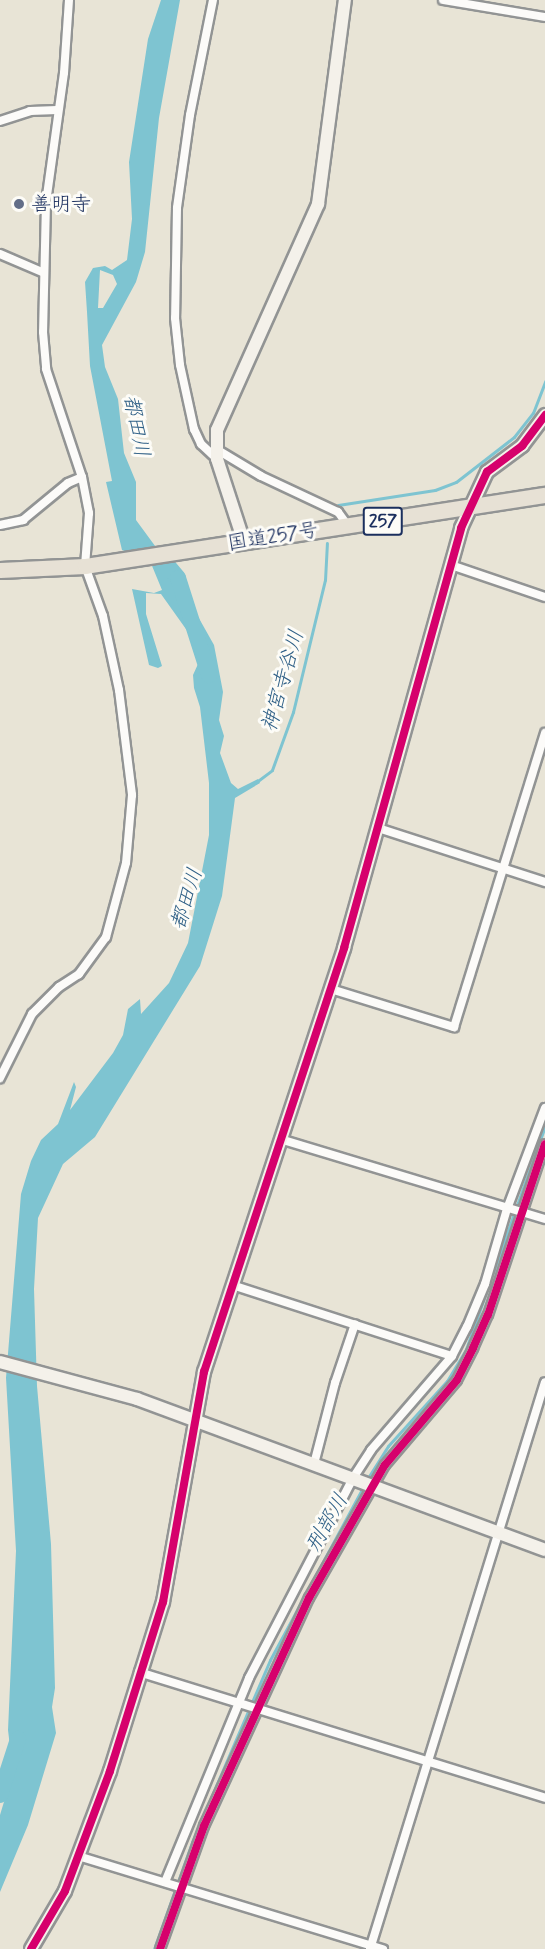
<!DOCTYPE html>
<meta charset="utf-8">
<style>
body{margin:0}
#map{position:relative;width:545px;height:1949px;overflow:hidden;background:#e8e4d6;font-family:Mynerve,"Klee One",sans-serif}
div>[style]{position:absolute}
.water>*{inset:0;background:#7ec4d1}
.stream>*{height:3px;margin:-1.5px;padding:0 1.5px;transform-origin:1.5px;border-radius:1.5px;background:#7ec4d1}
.river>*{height:16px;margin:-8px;padding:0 8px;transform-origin:8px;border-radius:8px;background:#7ec4d1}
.roads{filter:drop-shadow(2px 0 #929494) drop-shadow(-2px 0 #929494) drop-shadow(0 2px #929494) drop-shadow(0 -2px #929494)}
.street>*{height:8px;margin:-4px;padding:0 4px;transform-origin:4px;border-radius:4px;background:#fcfbf9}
.secondary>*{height:12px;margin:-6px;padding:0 6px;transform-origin:6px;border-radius:6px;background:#f4f1ea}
.highway>*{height:15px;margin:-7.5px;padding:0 7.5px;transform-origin:7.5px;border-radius:7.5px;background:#e7e1d5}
.cycleway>*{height:8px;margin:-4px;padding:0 4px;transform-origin:4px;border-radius:4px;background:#d6006c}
.dots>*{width:16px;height:16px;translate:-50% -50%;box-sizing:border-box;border:3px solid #fdfcf7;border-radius:50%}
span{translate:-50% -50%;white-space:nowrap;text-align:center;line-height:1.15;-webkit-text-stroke:6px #fdfcf7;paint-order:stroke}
.shield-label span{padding:2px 4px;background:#fdfcf7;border:2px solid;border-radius:4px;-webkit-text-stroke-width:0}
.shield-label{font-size:18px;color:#1b2f5e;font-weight:700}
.poi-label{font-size:20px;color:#1b2f5e}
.left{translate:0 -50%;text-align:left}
.street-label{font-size:20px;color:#1b2f5e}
.water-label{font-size:21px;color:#2e5f86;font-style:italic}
</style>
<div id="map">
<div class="water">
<div style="clip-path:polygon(evenodd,161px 0,180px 0,159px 118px,145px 252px,136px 282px,102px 345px,105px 367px,118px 399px,124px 453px,136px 482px,136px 520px,169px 565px,214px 645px,223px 692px,219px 720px,224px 736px,220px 753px,231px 783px,238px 789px,258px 779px,260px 783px,235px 798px,222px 896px,200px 966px,95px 1137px,63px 1164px,38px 1218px,34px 1289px,37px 1386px,51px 1544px,55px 1688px,52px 1707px,56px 1733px,28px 1825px,0 1892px,0 1815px,13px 1772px,8px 1730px,16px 1551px,6px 1378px,21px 1194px,31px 1161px,41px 1140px,58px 1124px,74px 1082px,76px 1087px,70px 1110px,113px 1053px,123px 1035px,128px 1009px,140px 999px,141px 1014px,169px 983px,188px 943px,209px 835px,209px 783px,200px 707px,194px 688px,193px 675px,203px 653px,161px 594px,146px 593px,146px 614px,162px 666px,158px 668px,149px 665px,132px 589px,154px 593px,162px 590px,150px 561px,122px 550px,106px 482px,112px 481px,90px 366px,87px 312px,85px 282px,93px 268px,105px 266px,112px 270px,127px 260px,132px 219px,129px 162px,148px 39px,161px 0,100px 270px,113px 275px,117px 284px,103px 308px,98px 308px,100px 270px)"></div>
</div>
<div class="stream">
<div style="left:338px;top:505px;width:98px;rotate:-8.8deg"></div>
<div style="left:435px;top:490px;width:22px;rotate:-21deg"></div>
<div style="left:456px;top:482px;width:73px;rotate:-37.8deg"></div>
<div style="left:514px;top:437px;width:31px;rotate:-52deg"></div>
<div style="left:533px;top:413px;width:34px;rotate:-69deg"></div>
<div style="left:255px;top:783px;width:21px;rotate:-37deg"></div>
<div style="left:272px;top:770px;width:62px;rotate:-70.1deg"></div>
<div style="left:293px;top:712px;width:136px;rotate:-76.4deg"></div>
<div style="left:325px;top:580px;width:37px;rotate:-87deg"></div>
<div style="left:366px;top:1481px;width:41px;rotate:-57.8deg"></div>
<div style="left:388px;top:1446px;width:88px;rotate:-47.8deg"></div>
<div style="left:447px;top:1381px;width:37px;rotate:-59deg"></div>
<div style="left:466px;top:1349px;width:237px;rotate:-70.5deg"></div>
<div style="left:154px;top:1949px;width:114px;rotate:-70.4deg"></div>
<div style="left:192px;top:1842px;width:198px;rotate:-66.8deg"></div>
<div style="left:270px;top:1660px;width:196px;rotate:-61.7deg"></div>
</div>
<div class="river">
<div style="left:158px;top:554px;width:31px;rotate:50deg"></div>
<div style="left:178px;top:578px;width:102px;rotate:72.3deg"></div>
<div style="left:0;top:1795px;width:59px;rotate:-72.2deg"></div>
</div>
<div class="roads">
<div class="street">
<div style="left:69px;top:0;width:73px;rotate:93.9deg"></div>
<div style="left:64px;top:73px;width:130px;rotate:97.9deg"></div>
<div style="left:46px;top:202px;width:130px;rotate:91.3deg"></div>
<div style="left:43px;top:332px;width:37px;rotate:85deg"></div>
<div style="left:46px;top:369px;width:114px;rotate:71.6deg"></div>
<div style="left:213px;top:0;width:117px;rotate:101.3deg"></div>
<div style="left:190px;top:115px;width:94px;rotate:98deg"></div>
<div style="left:177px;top:208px;width:110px;rotate:91deg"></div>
<div style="left:175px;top:318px;width:47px;rotate:83.9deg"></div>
<div style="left:180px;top:365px;width:66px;rotate:77.7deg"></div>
<div style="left:194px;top:429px;width:17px;rotate:65deg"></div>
<div style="left:201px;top:444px;width:22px;rotate:43deg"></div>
<div style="left:443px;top:0;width:103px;rotate:9.5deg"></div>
<div style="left:0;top:121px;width:32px;rotate:-18deg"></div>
<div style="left:30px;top:111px;width:27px;rotate:-2deg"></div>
<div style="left:0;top:254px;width:46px;rotate:23.2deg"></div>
<div style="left:216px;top:449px;width:52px;rotate:31deg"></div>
<div style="left:261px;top:476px;width:85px;rotate:25.1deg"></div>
<div style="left:338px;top:512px;width:17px;rotate:54deg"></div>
<div style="left:0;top:525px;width:24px;rotate:-12deg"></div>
<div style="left:23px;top:520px;width:58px;rotate:-39.4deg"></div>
<div style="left:68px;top:483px;width:15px;rotate:-23deg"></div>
<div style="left:82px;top:477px;width:37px;rotate:79deg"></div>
<div style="left:89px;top:513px;width:53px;rotate:94.3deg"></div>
<div style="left:85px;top:566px;width:53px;rotate:70.2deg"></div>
<div style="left:103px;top:616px;width:76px;rotate:77.8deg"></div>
<div style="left:119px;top:690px;width:106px;rotate:82.9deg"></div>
<div style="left:132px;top:795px;width:68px;rotate:95deg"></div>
<div style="left:126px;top:863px;width:77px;rotate:105.1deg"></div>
<div style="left:106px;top:937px;width:46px;rotate:126.1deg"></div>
<div style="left:79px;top:974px;width:24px;rotate:147deg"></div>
<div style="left:59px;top:987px;width:38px;rotate:135deg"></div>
<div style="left:32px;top:1014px;width:72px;rotate:116.6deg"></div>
<div style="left:451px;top:565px;width:99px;rotate:18.8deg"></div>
<div style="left:378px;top:828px;width:176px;rotate:17.9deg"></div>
<div style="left:331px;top:989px;width:129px;rotate:17.2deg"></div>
<div style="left:454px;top:1027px;width:308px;rotate:-72.8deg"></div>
<div style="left:280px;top:1139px;width:277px;rotate:16.8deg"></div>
<div style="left:232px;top:1285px;width:231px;rotate:17.9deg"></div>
<div style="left:314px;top:1464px;width:84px;rotate:-75.5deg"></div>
<div style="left:335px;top:1383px;width:62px;rotate:-71.3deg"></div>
<div style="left:139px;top:1672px;width:425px;rotate:17.2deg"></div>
<div style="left:78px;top:1856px;width:319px;rotate:17deg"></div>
<div style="left:165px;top:1882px;width:221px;rotate:-67.6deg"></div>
<div style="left:249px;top:1678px;width:225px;rotate:-62.5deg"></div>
<div style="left:353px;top:1478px;width:33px;rotate:-57deg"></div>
<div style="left:371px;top:1450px;width:124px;rotate:-49.2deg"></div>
<div style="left:452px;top:1356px;width:33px;rotate:-63deg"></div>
<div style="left:467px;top:1327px;width:47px;rotate:-67.3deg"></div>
<div style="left:485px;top:1284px;width:78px;rotate:-73.7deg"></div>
<div style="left:507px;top:1209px;width:108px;rotate:-69.4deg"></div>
<div style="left:160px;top:1949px;width:131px;rotate:-70.3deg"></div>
<div style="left:204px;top:1826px;width:251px;rotate:-65.3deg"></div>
<div style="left:309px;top:1598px;width:153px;rotate:-60.3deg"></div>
<div style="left:385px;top:1465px;width:111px;rotate:-49.7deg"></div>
<div style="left:457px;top:1380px;width:36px;rotate:-63deg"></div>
<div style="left:473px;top:1348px;width:36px;rotate:-66deg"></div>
<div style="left:488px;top:1315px;width:180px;rotate:-71.6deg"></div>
<div style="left:370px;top:1949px;width:593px;rotate:-72.85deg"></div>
</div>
<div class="secondary">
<div style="left:244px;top:542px;width:87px;rotate:-108deg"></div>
<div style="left:217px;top:459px;width:29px;rotate:-90deg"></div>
<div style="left:217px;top:430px;width:248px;rotate:-65.9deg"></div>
<div style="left:318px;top:204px;width:206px;rotate:-82.5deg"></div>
<div style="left:0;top:1362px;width:142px;rotate:15.1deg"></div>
<div style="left:137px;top:1399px;width:435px;rotate:20.3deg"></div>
<div style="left:31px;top:1949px;width:67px;rotate:-59.6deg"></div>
<div style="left:65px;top:1891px;width:128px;rotate:-69.4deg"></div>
<div style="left:110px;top:1771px;width:177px;rotate:-72.6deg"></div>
<div style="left:163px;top:1602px;width:234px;rotate:-79.9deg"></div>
<div style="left:204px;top:1372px;width:447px;rotate:-71.7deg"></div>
<div style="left:344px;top:948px;width:436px;rotate:-74.4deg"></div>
<div style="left:461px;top:528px;width:62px;rotate:-65.1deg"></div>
<div style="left:487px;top:472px;width:44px;rotate:-36.6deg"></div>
<div style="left:522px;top:446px;width:39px;rotate:-53deg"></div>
</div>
<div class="highway">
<div style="left:0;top:570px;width:85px;rotate:-2.7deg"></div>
<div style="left:85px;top:566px;width:465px;rotate:-8.8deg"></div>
</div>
</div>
<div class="cycleway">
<div style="left:31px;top:1949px;width:67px;rotate:-59.6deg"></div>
<div style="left:65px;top:1891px;width:128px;rotate:-69.4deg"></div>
<div style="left:110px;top:1771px;width:177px;rotate:-72.6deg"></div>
<div style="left:163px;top:1602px;width:234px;rotate:-79.9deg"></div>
<div style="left:204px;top:1372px;width:447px;rotate:-71.7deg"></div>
<div style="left:344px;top:948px;width:436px;rotate:-74.4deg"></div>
<div style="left:461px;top:528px;width:62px;rotate:-65.1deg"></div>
<div style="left:487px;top:472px;width:44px;rotate:-36.6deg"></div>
<div style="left:522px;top:446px;width:39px;rotate:-53deg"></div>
<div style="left:160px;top:1949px;width:131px;rotate:-70.3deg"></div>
<div style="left:204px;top:1826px;width:251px;rotate:-65.3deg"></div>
<div style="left:309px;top:1598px;width:153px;rotate:-60.3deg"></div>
<div style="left:385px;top:1465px;width:111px;rotate:-49.7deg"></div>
<div style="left:457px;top:1380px;width:36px;rotate:-63deg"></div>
<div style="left:473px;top:1348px;width:36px;rotate:-66deg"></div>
<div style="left:488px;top:1315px;width:180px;rotate:-71.6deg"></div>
</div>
<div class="dots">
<div style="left:19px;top:204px;background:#636e88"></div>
</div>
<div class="shield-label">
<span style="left:383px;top:521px">257</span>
</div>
<div class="poi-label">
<span class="left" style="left:31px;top:204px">善明寺</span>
</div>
<div class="street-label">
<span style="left:273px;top:537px;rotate:-9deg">国道257号</span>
</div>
<div class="water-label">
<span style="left:136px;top:426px;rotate:79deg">都田川</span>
<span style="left:283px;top:681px;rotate:-74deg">神宮寺谷川</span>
<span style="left:187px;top:899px;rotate:-73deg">都田川</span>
<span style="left:327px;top:1523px;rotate:-60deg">刑部川</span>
</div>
</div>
